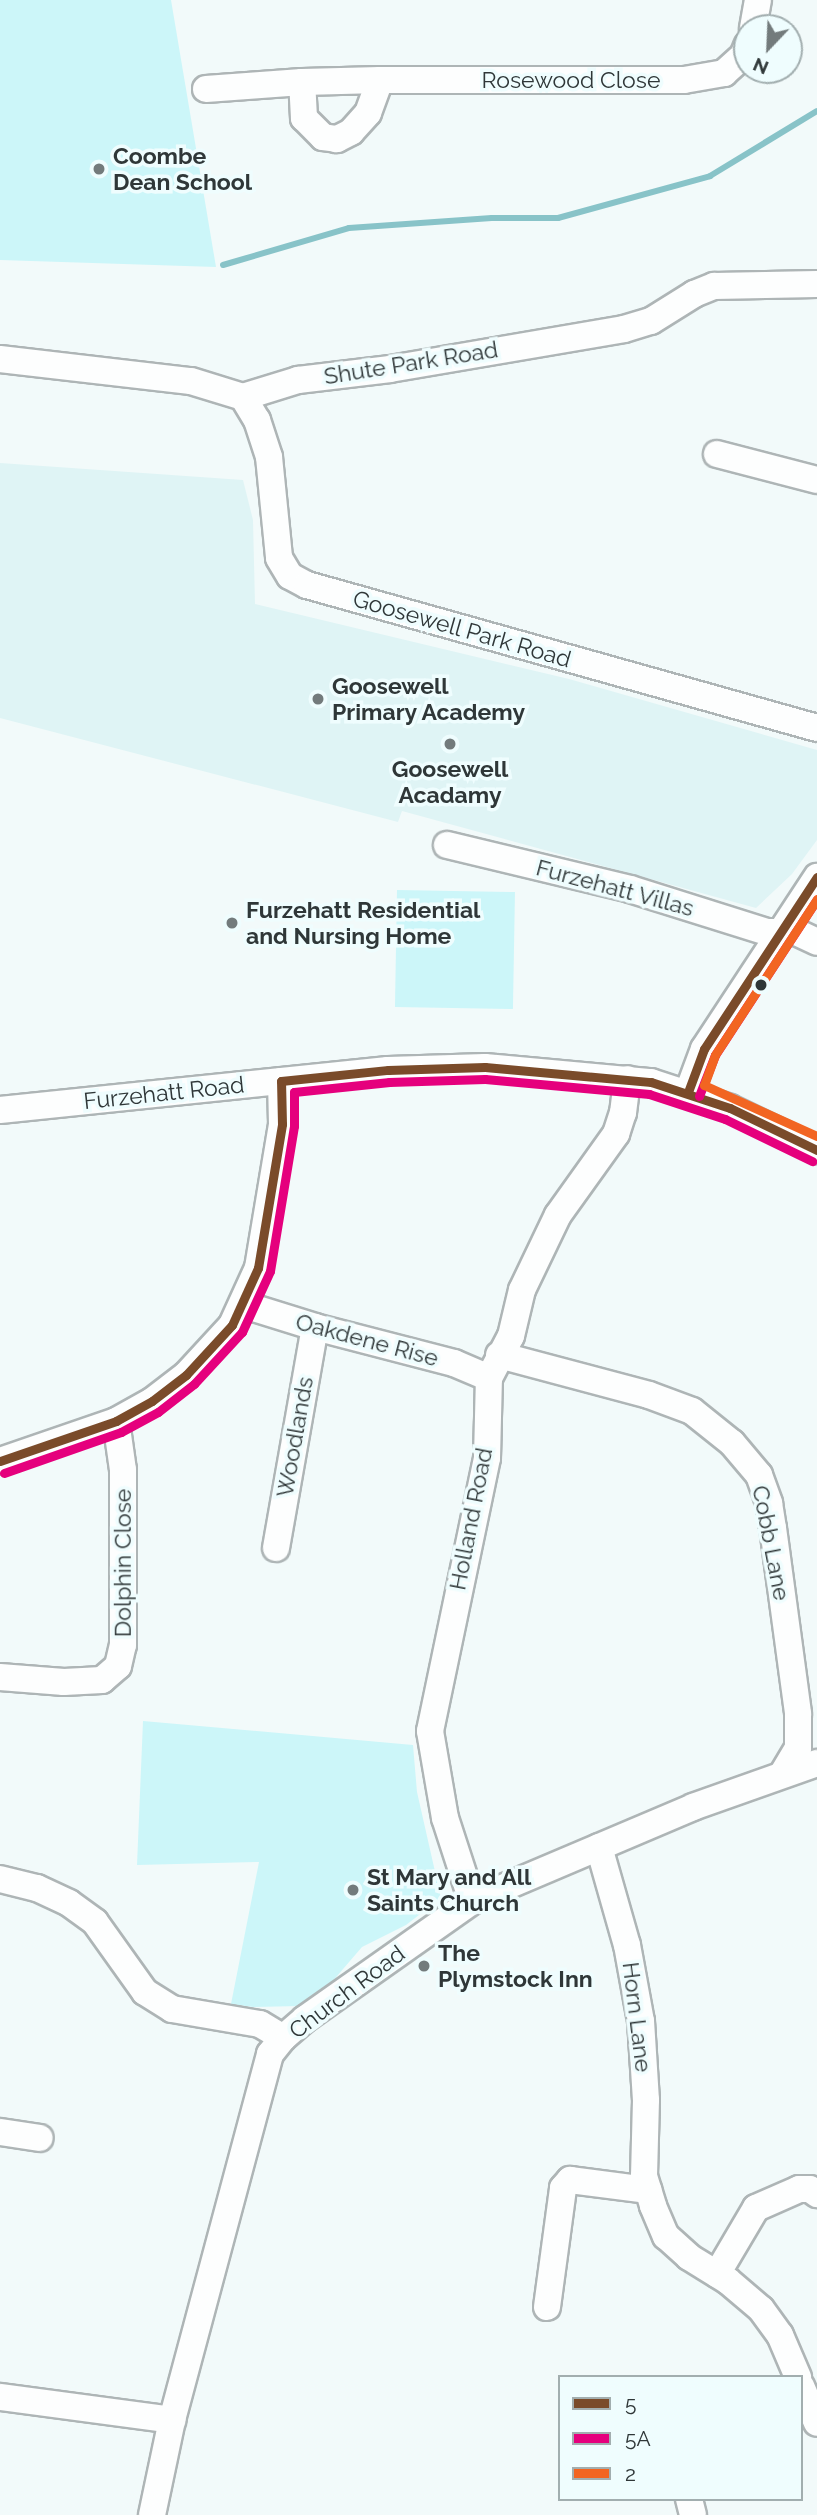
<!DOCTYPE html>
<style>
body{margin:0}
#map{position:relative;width:817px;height:2515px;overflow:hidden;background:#f2fafa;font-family:Raleway,sans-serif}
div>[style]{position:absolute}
.built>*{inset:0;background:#dff4f5}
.green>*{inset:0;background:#ccf6f9;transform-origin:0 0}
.stream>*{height:6px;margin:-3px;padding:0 3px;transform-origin:3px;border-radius:3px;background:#88c3c8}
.roads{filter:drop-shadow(2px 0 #aeb5b6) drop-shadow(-2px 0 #aeb5b6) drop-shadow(0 2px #aeb5b6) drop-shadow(0 -2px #aeb5b6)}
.minor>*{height:26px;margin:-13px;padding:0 13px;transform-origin:13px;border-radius:13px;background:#fdfefe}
.bus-1>*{height:9px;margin:-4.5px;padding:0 4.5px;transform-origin:4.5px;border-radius:4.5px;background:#7a4b2a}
.bus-2>*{height:9px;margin:-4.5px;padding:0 4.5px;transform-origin:4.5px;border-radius:4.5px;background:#e5007d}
.bus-3>*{height:9px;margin:-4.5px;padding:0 4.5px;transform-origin:4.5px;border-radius:4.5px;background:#f26522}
.dots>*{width:19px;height:19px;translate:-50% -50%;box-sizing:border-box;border:4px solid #effdfe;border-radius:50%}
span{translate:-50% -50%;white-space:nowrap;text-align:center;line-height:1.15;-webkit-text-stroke:7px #effdfe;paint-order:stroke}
.street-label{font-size:23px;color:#2f3738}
.poi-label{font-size:23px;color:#2f3738;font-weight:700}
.left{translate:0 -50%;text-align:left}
.legend{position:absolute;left:558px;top:2375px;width:245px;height:126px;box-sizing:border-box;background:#effdfe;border:2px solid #a2aeaf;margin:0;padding:9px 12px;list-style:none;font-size:21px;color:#2f3738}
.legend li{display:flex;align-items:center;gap:14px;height:35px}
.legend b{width:35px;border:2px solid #a2aeaf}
.north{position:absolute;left:733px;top:14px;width:70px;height:70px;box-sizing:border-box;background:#effdfe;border:2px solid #a2aeaf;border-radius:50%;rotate:203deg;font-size:19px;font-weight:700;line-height:28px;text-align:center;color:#2f3738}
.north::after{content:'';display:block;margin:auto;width:24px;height:32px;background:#737b7c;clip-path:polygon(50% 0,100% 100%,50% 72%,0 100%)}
</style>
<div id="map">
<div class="built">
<div style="clip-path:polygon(0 463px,243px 480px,253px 520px,255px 604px,569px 679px,817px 750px,817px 840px,792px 874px,756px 908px,402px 811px,398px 822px,0 718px)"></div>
</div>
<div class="green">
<div style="clip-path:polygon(0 0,171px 0,216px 267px,0 260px)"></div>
<div style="left:397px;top:890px;width:118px;height:117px;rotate:1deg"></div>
<div style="clip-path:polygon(143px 1721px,413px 1745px,417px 1792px,441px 1898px,406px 1925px,362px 1947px,319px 1997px,300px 2006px,253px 2007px,231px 2004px,259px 1862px,137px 1865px)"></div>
</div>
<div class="stream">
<div style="left:223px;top:265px;width:131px;rotate:-16.4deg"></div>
<div style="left:349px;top:228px;width:143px;rotate:-4deg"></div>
<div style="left:492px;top:218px;width:66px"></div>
<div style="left:558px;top:218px;width:158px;rotate:-15.4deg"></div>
<div style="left:710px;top:176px;width:125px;rotate:-31.3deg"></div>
</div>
<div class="roads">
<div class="minor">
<div style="left:753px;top:28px;width:28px;rotate:-80deg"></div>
<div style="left:380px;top:80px;width:35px;rotate:110deg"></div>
<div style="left:368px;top:113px;width:25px;rotate:132deg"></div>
<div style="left:351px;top:132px;width:16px;rotate:153deg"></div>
<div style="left:337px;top:139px;width:14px;rotate:-172deg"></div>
<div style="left:323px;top:137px;width:27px;rotate:-135deg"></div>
<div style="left:304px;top:118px;width:36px;rotate:-93deg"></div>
<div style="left:302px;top:82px;width:78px;rotate:-1.5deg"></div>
<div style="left:380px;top:80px;width:304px"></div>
<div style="left:684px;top:80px;width:41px;rotate:-9.9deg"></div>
<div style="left:724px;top:73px;width:25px;rotate:-42deg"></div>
<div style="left:743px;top:56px;width:11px;rotate:-68deg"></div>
<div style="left:206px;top:89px;width:96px;rotate:-4.2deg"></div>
<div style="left:0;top:359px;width:192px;rotate:6.6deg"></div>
<div style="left:191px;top:381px;width:54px;rotate:17.1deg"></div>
<div style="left:243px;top:397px;width:58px;rotate:-17.2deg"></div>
<div style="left:298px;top:380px;width:93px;rotate:-6.8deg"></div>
<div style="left:390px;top:369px;width:237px;rotate:-9.7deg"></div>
<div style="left:624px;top:329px;width:28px;rotate:-17deg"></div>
<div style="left:651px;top:321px;width:51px;rotate:-32.1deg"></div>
<div style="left:694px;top:294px;width:22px;rotate:-22deg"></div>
<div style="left:714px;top:286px;width:103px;rotate:-1.1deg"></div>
<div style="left:243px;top:397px;width:27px;rotate:59deg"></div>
<div style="left:257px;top:420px;width:39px;rotate:72deg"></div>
<div style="left:269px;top:457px;width:101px;rotate:84.3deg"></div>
<div style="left:279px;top:558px;width:21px;rotate:59deg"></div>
<div style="left:290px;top:576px;width:19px;rotate:28deg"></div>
<div style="left:307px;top:585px;width:530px;rotate:15.66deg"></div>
<div style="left:717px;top:454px;width:103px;rotate:14.6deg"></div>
<div style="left:447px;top:845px;width:188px;rotate:13.5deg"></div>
<div style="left:630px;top:889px;width:144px;rotate:17.4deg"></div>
<div style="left:767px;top:932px;width:29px"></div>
<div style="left:796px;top:932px;width:23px;rotate:25deg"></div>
<div style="left:688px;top:1092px;width:46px;rotate:-69.6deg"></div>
<div style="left:704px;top:1049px;width:206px;rotate:-56.7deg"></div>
<div style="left:0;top:1110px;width:390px;rotate:-5.9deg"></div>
<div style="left:388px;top:1070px;width:97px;rotate:-1.8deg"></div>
<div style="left:485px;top:1067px;width:167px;rotate:5.2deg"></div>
<div style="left:651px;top:1082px;width:83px;rotate:18.2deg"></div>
<div style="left:730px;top:1108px;width:97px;rotate:25.8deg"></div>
<div style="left:245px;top:1302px;width:11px;rotate:34deg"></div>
<div style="left:254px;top:1308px;width:64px;rotate:17.3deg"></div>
<div style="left:315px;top:1327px;width:144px;rotate:14.5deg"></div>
<div style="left:454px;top:1363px;width:38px;rotate:23deg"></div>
<div style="left:499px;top:1355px;width:155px;rotate:14.9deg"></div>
<div style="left:649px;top:1395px;width:46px;rotate:20.4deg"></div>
<div style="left:692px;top:1411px;width:51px;rotate:38.7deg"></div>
<div style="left:732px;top:1443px;width:42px;rotate:49.8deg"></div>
<div style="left:759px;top:1475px;width:30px;rotate:70deg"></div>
<div style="left:769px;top:1503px;width:25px;rotate:81deg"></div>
<div style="left:773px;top:1528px;width:188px;rotate:82.3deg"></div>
<div style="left:798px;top:1714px;width:34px;rotate:90deg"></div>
<div style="left:798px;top:1748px;width:29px;rotate:121deg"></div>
<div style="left:0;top:1461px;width:123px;rotate:-19deg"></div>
<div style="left:116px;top:1421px;width:41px;rotate:-29.1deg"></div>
<div style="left:152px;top:1401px;width:43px;rotate:-37.4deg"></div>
<div style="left:186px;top:1375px;width:68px;rotate:-47.4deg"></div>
<div style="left:232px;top:1325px;width:63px;rotate:-65.5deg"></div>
<div style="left:258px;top:1268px;width:146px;rotate:-80.5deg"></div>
<div style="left:282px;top:1124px;width:43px;rotate:-91.3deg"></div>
<div style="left:276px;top:1548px;width:224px;rotate:-80deg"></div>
<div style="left:0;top:1677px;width:64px;rotate:4.5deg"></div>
<div style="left:64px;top:1682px;width:38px;rotate:-3deg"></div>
<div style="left:102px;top:1680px;width:21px;rotate:-41deg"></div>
<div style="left:118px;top:1666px;width:22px;rotate:-77deg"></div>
<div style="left:123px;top:1645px;width:175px;rotate:-90deg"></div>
<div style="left:123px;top:1470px;width:49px;rotate:-98.1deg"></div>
<div style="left:599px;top:1847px;width:102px;rotate:74.1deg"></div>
<div style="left:627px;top:1945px;width:77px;rotate:79.6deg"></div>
<div style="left:641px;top:2021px;width:79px;rotate:86.4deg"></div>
<div style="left:646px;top:2100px;width:76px;rotate:91.5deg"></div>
<div style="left:644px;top:2176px;width:31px;rotate:73deg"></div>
<div style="left:653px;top:2206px;width:33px;rotate:67deg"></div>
<div style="left:666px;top:2236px;width:31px;rotate:42deg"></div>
<div style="left:689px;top:2257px;width:46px;rotate:31.6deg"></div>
<div style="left:728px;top:2281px;width:43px;rotate:40.3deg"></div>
<div style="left:761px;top:2309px;width:32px;rotate:54deg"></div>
<div style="left:780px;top:2335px;width:46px;rotate:66.8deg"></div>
<div style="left:0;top:1879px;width:38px;rotate:14deg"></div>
<div style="left:37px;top:1888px;width:35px;rotate:25deg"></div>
<div style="left:69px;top:1903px;width:32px;rotate:36deg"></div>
<div style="left:95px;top:1922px;width:86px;rotate:54.5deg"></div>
<div style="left:145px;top:1992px;width:32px;rotate:32deg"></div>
<div style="left:172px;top:2009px;width:89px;rotate:9.7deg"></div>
<div style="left:260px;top:2024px;width:27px;rotate:31deg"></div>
<div style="left:472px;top:1901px;width:87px;rotate:-108deg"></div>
<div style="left:445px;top:1818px;width:88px;rotate:-99.8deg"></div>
<div style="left:430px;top:1731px;width:279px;rotate:-78.2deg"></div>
<div style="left:487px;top:1458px;width:80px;rotate:-88.6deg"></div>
<div style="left:489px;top:1378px;width:47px;rotate:-62.4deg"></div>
<div style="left:511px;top:1336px;width:47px;rotate:-76.6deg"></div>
<div style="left:522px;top:1290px;width:83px;rotate:-64.4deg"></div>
<div style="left:558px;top:1215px;width:100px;rotate:-54.4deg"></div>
<div style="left:616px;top:1134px;width:22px;rotate:-72deg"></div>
<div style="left:623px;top:1113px;width:34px;rotate:-83deg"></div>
<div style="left:0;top:2132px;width:40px;rotate:8.5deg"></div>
<div style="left:717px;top:2274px;width:77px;rotate:-59.4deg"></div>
<div style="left:756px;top:2208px;width:47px;rotate:-23.8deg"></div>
<div style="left:799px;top:2189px;width:11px"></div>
<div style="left:810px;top:2189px;width:9px;rotate:36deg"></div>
<div style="left:547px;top:2307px;width:120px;rotate:-82.3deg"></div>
<div style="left:563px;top:2188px;width:11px;rotate:-49deg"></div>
<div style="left:570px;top:2180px;width:79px;rotate:7.3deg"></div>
<div style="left:801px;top:2386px;width:40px;rotate:66.6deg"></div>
<div style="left:0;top:2397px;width:174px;rotate:7.6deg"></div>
<div style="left:689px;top:2499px;width:16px;rotate:76deg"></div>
<div style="left:152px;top:2515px;width:97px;rotate:-78.1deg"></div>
<div style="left:172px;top:2420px;width:379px;rotate:-75deg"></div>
<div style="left:270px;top:2054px;width:21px;rotate:-51deg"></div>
<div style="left:283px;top:2038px;width:29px;rotate:-41deg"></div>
<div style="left:305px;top:2019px;width:204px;rotate:-35.2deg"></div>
<div style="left:472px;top:1901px;width:240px;rotate:-23deg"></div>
<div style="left:693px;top:1807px;width:132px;rotate:-19.5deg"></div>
</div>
</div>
<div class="bus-1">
<div style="left:688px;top:1092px;width:46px;rotate:-69.6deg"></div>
<div style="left:704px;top:1049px;width:206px;rotate:-56.7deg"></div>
<div style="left:0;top:1461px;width:123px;rotate:-19deg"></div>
<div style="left:116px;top:1421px;width:41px;rotate:-29.1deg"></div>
<div style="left:152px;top:1401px;width:43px;rotate:-37.4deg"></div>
<div style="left:186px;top:1375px;width:68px;rotate:-47.4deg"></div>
<div style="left:232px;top:1325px;width:63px;rotate:-65.5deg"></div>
<div style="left:258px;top:1268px;width:146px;rotate:-80.5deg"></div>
<div style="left:282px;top:1124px;width:43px;rotate:-91.3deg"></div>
<div style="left:281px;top:1081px;width:108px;rotate:-5.9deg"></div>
<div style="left:388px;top:1070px;width:97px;rotate:-1.8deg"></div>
<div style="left:485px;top:1067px;width:167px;rotate:5.2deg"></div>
<div style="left:651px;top:1082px;width:83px;rotate:18.2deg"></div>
<div style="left:730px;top:1108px;width:97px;rotate:25.8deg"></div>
</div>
<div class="bus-2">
<div style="left:699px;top:1096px;width:44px;rotate:-68.7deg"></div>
<div style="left:715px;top:1055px;width:186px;rotate:-56.8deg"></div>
<div style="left:4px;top:1473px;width:124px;rotate:-19.3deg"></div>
<div style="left:121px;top:1432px;width:42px;rotate:-28.4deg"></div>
<div style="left:158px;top:1412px;width:46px;rotate:-37.9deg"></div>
<div style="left:194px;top:1384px;width:71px;rotate:-47.3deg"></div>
<div style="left:242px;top:1332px;width:67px;rotate:-65.3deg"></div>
<div style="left:270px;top:1271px;width:147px;rotate:-80.6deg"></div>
<div style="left:294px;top:1126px;width:34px;rotate:-90deg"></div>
<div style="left:294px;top:1092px;width:96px;rotate:-6deg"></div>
<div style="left:389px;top:1082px;width:96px;rotate:-1.8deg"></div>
<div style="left:485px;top:1079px;width:165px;rotate:5.2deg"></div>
<div style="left:649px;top:1094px;width:80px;rotate:18.2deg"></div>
<div style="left:725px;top:1119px;width:97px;rotate:25.8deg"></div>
</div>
<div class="bus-3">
<div style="left:817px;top:899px;width:186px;rotate:123.2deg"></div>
<div style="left:715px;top:1055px;width:32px;rotate:110deg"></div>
<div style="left:704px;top:1085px;width:124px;rotate:24.3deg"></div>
</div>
<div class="dots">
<div style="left:99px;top:169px;background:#737b7c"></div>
<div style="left:318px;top:699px;background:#737b7c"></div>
<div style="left:450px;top:744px;background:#737b7c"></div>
<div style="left:232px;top:923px;background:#737b7c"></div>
<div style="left:761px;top:985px;background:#2f3738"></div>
<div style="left:353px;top:1890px;background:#737b7c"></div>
<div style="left:424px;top:1966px;background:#737b7c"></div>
</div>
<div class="street-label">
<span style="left:571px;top:80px">Rosewood Close</span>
<span style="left:411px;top:363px;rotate:-9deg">Shute Park Road</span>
<span style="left:462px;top:629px;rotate:16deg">Goosewell Park Road</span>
<span style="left:615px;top:888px;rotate:15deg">Furzehatt Villas</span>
<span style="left:164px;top:1093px;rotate:-6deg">Furzehatt Road</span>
<span style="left:367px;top:1340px;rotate:15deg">Oakdene Rise</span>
<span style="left:295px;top:1437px;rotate:-80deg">Woodlands</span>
<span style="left:471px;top:1519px;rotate:-79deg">Holland Road</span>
<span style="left:771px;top:1543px;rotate:79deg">Cobb Lane</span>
<span style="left:123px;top:1563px;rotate:-90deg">Dolphin Close</span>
<span style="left:347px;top:1992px;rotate:-37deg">Church Road</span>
<span style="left:637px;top:2017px;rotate:83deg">Horn Lane</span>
</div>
<div class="poi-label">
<span class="left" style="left:113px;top:169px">Coombe<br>Dean School</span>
<span class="left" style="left:332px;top:699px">Goosewell<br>Primary Academy</span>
<span style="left:450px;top:782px">Goosewell<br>Acadamy</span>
<span class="left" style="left:246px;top:923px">Furzehatt Residential<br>and Nursing Home</span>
<span class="left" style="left:367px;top:1890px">St Mary and All<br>Saints Church</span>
<span class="left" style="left:438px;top:1966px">The<br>Plymstock Inn</span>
</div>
<ul class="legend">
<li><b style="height:9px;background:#7a4b2a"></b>5</li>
<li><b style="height:9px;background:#e5007d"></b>5A</li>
<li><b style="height:9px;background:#f26522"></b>2</li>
</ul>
<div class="north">N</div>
</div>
